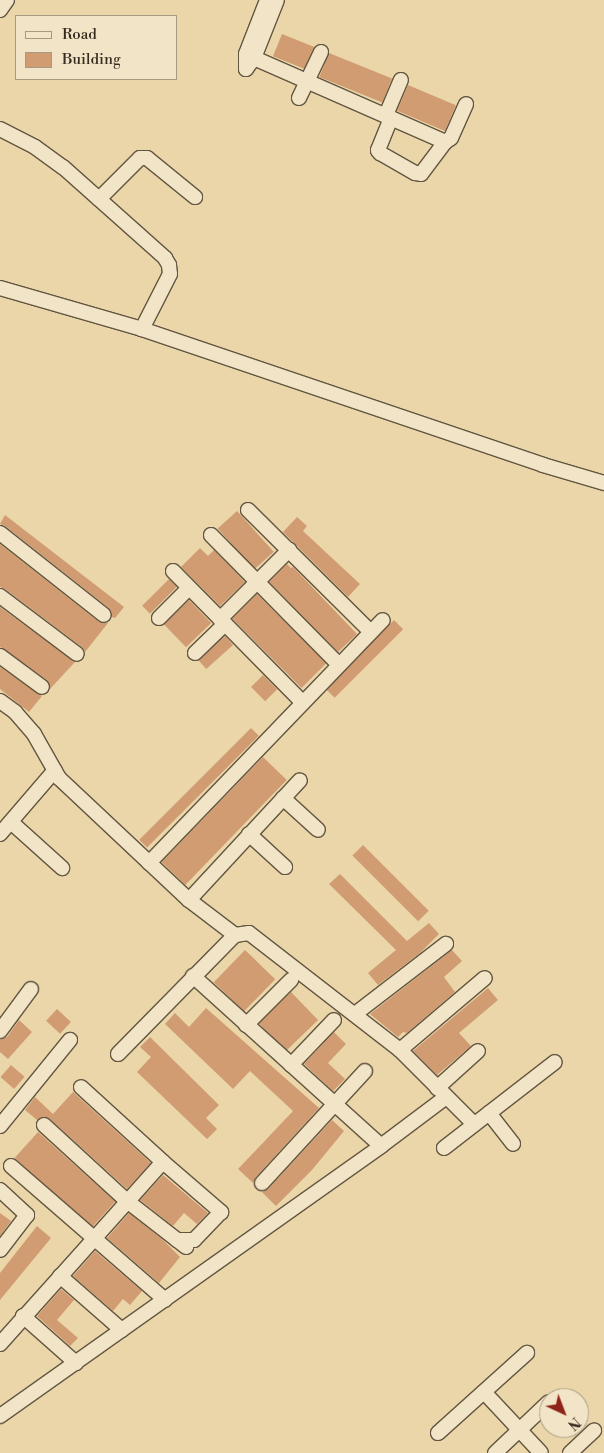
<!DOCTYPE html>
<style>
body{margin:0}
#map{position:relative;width:604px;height:1453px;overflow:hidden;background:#ead6a9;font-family:"Libre Bodoni",serif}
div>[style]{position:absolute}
.building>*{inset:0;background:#d29c73;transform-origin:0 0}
.roads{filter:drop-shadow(1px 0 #635641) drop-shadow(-1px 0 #635641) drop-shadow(0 1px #635641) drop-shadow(0 -1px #635641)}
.minor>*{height:14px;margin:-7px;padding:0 7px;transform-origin:7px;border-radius:7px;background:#f1e4c7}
span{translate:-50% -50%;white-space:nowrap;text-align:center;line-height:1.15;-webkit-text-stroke:4px #f1e4c7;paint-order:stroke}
.legend{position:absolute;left:15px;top:15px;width:162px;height:65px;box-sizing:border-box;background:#f1e4c7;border:1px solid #a69a83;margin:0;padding:6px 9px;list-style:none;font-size:15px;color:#362b1e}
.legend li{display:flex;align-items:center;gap:10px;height:25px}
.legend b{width:25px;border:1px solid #a69a83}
.north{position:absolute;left:539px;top:1388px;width:50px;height:50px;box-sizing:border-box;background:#f1e4c7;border:1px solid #a69a83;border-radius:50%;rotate:137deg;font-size:14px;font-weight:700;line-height:20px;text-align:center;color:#362b1e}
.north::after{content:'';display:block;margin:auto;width:18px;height:22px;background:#8f2418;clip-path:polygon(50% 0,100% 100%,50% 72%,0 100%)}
</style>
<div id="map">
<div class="building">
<div style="left:282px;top:34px;width:35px;height:24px;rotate:22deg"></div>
<div style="left:329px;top:53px;width:68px;height:26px;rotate:22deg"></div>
<div style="left:408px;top:85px;width:52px;height:28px;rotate:23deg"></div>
<div style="left:237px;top:511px;width:55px;height:26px;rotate:48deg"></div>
<div style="clip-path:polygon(5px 515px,124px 607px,115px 618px,112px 617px,109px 608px,5px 526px,0 524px)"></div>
<div style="clip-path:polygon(297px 517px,307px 526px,303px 531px,360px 584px,348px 597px,283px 532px)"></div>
<div style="clip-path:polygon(0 544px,99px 622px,108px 623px,85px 652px,82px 647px,5px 589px,0 587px)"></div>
<div style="clip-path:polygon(200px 548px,208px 556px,214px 550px,245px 582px,220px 606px,181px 567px)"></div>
<div style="clip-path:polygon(287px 564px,291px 568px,293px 567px,357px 634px,338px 652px,269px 582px)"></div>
<div style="left:169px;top:579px;width:11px;height:38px;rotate:45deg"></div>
<div style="left:257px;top:594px;width:98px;height:35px;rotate:45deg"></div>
<div style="left:189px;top:600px;width:32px;height:35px;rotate:46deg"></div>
<div style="clip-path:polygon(0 607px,75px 662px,50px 689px,47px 680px,0 647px)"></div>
<div style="left:394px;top:620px;width:13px;height:97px;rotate:45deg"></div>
<div style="left:225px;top:636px;width:12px;height:36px;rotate:48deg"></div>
<div style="clip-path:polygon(0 667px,42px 696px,29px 712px,0 689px)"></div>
<div style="left:263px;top:675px;width:20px;height:17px;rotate:45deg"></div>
<div style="left:251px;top:728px;width:11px;height:158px;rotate:45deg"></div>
<div style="left:263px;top:757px;width:33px;height:146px;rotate:44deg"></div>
<div style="left:363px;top:845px;width:93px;height:15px;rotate:45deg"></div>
<div style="clip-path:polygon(340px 874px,407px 941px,429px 923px,439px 934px,420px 953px,378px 985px,368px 973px,396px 950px,329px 884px)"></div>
<div style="left:245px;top:950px;width:42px;height:45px;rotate:44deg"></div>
<div style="clip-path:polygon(452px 950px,462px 961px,444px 977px,455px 992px,407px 1033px,403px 1032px,398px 1037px,370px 1014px)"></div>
<div style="clip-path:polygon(488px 988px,498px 1000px,459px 1033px,471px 1046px,437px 1075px,413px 1051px)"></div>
<div style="left:291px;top:992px;width:39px;height:45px;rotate:46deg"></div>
<div style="clip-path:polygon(206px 1008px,319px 1108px,256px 1177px,253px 1183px,238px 1169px,293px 1111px,250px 1071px,233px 1089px,165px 1024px,175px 1013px,189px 1027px)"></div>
<div style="left:57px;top:1009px;width:19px;height:16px;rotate:43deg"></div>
<div style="clip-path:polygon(19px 1020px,32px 1032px,8px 1059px,0 1052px,0 1040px,7px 1037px)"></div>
<div style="clip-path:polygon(334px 1032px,346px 1044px,328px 1063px,345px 1079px,333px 1091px,304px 1064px)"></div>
<div style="clip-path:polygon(150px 1037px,219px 1105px,206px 1118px,217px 1129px,207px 1139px,137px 1072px,151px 1057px,140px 1047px)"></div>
<div style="left:11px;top:1065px;width:18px;height:16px;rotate:41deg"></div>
<div style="clip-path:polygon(73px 1092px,151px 1163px,127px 1189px,50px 1119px,42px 1117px,37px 1120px,25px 1110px,35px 1097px,53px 1114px)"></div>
<div style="clip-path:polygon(332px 1120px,344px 1131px,312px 1170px,276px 1206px,262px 1192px,268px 1189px)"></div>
<div style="left:38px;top:1132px;width:104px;height:35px;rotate:42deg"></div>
<div style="clip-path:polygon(163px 1175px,208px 1213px,197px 1224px,184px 1213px,173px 1226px,140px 1200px)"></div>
<div style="clip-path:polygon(0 1213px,11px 1221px,0 1236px)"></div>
<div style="clip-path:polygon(129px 1213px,162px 1239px,180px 1257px,159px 1283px,107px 1238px)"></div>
<div style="clip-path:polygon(37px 1226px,51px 1238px,0 1300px,0 1273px)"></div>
<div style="clip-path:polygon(95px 1251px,142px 1291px,130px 1305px,123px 1299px,113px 1311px,73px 1276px)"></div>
<div style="clip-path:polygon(61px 1289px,74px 1300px,57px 1320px,78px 1338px,70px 1346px,37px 1316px)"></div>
</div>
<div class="roads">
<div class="minor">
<div style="left:267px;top:0;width:58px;rotate:111.3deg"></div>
<div style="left:246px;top:54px;width:15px;rotate:90deg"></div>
<div style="left:246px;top:69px;width:14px;rotate:-54deg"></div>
<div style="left:254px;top:58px;width:62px;rotate:-68.4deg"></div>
<div style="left:0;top:10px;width:12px;rotate:-55deg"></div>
<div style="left:254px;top:58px;width:209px;rotate:23.7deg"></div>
<div style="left:299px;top:98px;width:51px;rotate:-64.4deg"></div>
<div style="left:386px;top:115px;width:38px;rotate:-67deg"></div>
<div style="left:391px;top:118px;width:35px;rotate:112deg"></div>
<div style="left:378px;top:150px;width:4px;rotate:56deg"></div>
<div style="left:380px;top:153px;width:40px;rotate:29.7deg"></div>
<div style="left:415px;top:173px;width:6px;rotate:9deg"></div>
<div style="left:421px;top:174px;width:40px;rotate:-53deg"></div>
<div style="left:445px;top:142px;width:7px;rotate:-34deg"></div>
<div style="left:451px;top:138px;width:37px;rotate:-66deg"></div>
<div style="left:0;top:129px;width:39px;rotate:27deg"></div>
<div style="left:35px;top:147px;width:34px;rotate:36deg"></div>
<div style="left:63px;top:167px;width:137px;rotate:41.7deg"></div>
<div style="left:165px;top:258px;width:8px;rotate:60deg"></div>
<div style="left:169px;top:265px;width:9px;rotate:84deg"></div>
<div style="left:170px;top:274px;width:62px;rotate:117deg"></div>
<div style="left:99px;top:199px;width:58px;rotate:-45deg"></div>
<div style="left:140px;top:158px;width:7px"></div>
<div style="left:147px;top:158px;width:62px;rotate:39.1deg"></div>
<div style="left:0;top:288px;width:148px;rotate:16.1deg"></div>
<div style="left:142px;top:329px;width:423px;rotate:18.7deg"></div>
<div style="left:543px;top:465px;width:64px;rotate:16.4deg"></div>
<div style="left:248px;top:510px;width:173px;rotate:44.8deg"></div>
<div style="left:0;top:533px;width:132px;rotate:38.3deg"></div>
<div style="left:211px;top:535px;width:182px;rotate:45.4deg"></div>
<div style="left:173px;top:571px;width:185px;rotate:45.4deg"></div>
<div style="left:0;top:596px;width:96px;rotate:37deg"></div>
<div style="left:159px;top:618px;width:42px;rotate:-45deg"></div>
<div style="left:220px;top:619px;width:98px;rotate:-45deg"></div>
<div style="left:195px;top:653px;width:42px;rotate:-44deg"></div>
<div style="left:0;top:656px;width:52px;rotate:36.4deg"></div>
<div style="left:0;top:701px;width:19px;rotate:36deg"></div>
<div style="left:15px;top:712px;width:29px;rotate:49deg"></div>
<div style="left:34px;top:734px;width:51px;rotate:60.4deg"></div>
<div style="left:59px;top:778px;width:178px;rotate:43.2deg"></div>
<div style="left:189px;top:900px;width:58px;rotate:37.3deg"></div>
<div style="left:283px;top:798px;width:47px;rotate:42.4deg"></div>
<div style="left:11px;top:822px;width:69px;rotate:42deg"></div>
<div style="left:0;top:834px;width:84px;rotate:-49.3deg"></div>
<div style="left:249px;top:834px;width:49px;rotate:42.5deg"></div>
<div style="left:149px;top:863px;width:337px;rotate:-46.1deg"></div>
<div style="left:189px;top:900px;width:163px;rotate:-47.2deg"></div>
<div style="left:193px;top:976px;width:253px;rotate:42.1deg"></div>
<div style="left:355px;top:1014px;width:115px;rotate:-37.6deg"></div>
<div style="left:246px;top:1025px;width:64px;rotate:-45deg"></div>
<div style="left:0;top:1031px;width:52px;rotate:-53.6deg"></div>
<div style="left:400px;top:1050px;width:111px;rotate:-40.3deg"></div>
<div style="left:118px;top:1054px;width:167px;rotate:-45.5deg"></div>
<div style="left:235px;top:935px;width:14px;rotate:-8deg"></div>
<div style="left:249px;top:933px;width:191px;rotate:37.8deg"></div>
<div style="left:400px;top:1050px;width:105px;rotate:45deg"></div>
<div style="left:291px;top:1065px;width:62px;rotate:-46.3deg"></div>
<div style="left:437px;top:1088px;width:55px;rotate:-42.1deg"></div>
<div style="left:489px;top:1113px;width:39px;rotate:52deg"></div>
<div style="left:44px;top:1125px;width:113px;rotate:42.5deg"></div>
<div style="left:127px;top:1201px;width:75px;rotate:37.9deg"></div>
<div style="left:0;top:1126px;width:111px;rotate:-50.9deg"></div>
<div style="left:444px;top:1148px;width:140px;rotate:-37.8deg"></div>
<div style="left:163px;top:1162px;width:77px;rotate:40.8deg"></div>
<div style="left:221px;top:1212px;width:39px;rotate:134deg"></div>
<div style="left:194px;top:1240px;width:17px;rotate:180deg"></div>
<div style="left:11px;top:1166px;width:204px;rotate:41deg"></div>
<div style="left:262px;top:1183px;width:152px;rotate:-47.4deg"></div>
<div style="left:0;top:1190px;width:37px;rotate:43deg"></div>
<div style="left:27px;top:1215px;width:44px;rotate:127.6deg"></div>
<div style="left:60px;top:1276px;width:82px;rotate:41.1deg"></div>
<div style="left:23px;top:1316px;width:71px;rotate:41.6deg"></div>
<div style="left:0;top:1344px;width:244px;rotate:-48.2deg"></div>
<div style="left:163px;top:1162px;width:111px;rotate:-137.6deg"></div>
<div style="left:484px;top:1392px;width:83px;rotate:46.9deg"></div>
<div style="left:0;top:1416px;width:467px;rotate:-35.3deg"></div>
<div style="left:381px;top:1146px;width:81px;rotate:-37deg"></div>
<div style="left:438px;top:1433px;width:120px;rotate:-42deg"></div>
<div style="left:495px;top:1453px;width:74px;rotate:-43.4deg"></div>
<div style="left:570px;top:1453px;width:33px;rotate:-43deg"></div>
</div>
</div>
<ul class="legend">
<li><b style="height:6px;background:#f1e4c7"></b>Road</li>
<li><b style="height:14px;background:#d29c73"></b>Building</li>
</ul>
<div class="north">N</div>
</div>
